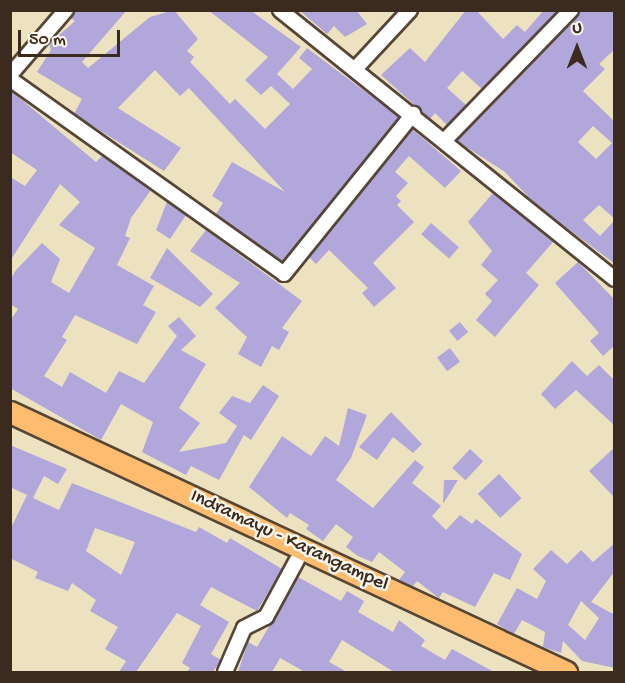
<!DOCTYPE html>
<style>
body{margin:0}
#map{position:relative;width:625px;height:683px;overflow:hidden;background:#ece2c0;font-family:"Gochi Hand",sans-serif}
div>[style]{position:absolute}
.building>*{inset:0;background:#b2a7da;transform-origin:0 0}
.roads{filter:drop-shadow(2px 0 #564636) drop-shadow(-2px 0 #564636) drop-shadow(0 2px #564636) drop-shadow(0 -2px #564636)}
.minor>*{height:14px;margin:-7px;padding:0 7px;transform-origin:7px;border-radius:7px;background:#fff}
.primary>*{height:21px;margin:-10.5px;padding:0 10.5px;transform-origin:10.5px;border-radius:10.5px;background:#fdbc70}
span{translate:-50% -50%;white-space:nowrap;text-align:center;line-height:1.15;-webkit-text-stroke:5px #fbf7ec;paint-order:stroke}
.street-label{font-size:20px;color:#3b2a1e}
.frame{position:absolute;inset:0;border:12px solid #3b2a1e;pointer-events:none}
.north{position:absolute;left:547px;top:18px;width:60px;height:60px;-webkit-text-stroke:4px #fbf7ec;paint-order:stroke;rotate:0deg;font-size:16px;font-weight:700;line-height:24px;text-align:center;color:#3b2a1e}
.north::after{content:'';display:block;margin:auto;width:21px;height:27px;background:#3b2a1e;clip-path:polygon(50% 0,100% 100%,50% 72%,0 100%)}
.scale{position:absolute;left:18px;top:30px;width:102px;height:27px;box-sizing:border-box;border:3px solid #3b2a1e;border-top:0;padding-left:8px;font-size:18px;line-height:21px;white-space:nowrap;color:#3b2a1e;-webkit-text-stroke:4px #fbf7ec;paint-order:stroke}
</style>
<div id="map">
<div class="building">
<div style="clip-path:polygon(75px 10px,127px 10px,82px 62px,88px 68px,150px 17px,174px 10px,198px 39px,187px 51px,194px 57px,190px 62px,230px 104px,235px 99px,265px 129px,290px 104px,271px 86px,261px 95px,245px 80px,268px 57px,208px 10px,250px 10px,301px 47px,277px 74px,293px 89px,312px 69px,299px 58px,307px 48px,399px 117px,282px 262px,216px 214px,223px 203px,212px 196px,232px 162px,285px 192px,189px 88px,180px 96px,155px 70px,118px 108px,181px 148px,164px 171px,74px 114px,82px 99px,37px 72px,51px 50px,49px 44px,75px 21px,71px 18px)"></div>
<div style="clip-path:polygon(299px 10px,356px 10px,367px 24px,345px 37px,334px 26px,327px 34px)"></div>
<div style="clip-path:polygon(466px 10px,476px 10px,503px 39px,517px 25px,525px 32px,544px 10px,558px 10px,482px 89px,462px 71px,447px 88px,466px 105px,447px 125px,435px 113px,430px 119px,381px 75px,410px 48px,425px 62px)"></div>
<div style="clip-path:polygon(evenodd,580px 10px,615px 10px,615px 49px,599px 64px,605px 69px,583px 91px,615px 122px,615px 219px,599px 205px,583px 220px,600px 236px,615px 220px,615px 264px,535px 204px,505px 172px,457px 141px,580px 10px,593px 126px,612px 143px,596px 159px,578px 142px,593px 126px)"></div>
<div style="clip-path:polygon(10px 90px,96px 162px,102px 156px,151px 190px,131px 218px,125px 236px,130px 238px,117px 265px,154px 286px,143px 305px,156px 312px,137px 344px,75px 315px,62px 337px,67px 340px,44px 376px,62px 387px,70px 372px,106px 393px,119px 371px,144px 383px,177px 336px,168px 326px,179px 317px,196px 336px,181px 350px,206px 364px,179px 408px,200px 423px,179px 452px,226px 443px,237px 426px,219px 413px,232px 396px,250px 403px,263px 385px,279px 396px,251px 440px,244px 435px,219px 480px,191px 466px,186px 475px,142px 452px,153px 422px,121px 404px,101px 440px,10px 388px,10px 321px,18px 309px,10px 304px,10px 280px,16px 270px,42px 243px,60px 259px,51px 282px,69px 293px,95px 248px,59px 225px,80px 202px,60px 184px,10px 261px,10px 177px,25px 186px,37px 170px,10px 152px)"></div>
<div style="clip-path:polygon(412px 129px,461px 171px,445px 188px,409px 156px,395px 172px,408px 183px,396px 196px,401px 201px,397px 205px,414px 222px,373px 263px,396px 288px,374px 307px,362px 293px,368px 288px,329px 250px,316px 264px,309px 257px)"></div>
<div style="clip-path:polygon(493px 193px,553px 242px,526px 273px,539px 285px,495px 337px,476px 320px,492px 301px,485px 294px,498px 280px,481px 265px,492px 251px,468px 222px)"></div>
<div style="clip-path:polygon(167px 202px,186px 215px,170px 239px,156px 230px)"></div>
<div style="left:431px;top:223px;width:37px;height:15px;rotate:41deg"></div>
<div style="clip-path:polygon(206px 230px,302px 301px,282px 328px,289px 332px,279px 350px,272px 346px,261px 367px,238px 354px,247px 337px,215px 308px,240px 283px,190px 251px)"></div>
<div style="clip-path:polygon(167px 248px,213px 294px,200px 307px,150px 278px)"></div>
<div style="clip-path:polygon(578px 262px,615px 300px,615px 345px,603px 356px,590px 341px,599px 333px,555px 283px)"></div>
<div style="left:460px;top:322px;width:13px;height:14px;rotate:51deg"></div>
<div style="left:450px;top:348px;width:17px;height:16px;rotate:54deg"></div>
<div style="clip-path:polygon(572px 361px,587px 376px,599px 365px,615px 381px,615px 426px,576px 390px,555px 409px,541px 394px)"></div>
<div style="clip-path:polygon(348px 408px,367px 415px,351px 458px,336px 480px,373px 508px,415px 460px,424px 467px,412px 483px,441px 506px,432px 516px,446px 530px,460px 515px,472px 524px,476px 519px,522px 554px,510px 580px,494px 573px,475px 607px,443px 592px,439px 598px,417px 581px,413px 586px,399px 580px,405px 572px,379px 552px,372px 562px,358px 556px,346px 547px,353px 537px,336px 524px,323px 541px,306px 529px,309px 525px,290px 513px,287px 518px,249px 487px,282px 436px,311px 456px,325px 436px,339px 446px)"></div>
<div style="clip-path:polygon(391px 412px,422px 444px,413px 453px,393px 437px,377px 460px,359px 447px)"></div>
<div style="clip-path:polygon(evenodd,10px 445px,67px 469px,58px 484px,44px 476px,33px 498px,59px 510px,72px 483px,196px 532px,199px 527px,227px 543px,230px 538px,282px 569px,257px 611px,211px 587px,200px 605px,229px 622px,211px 654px,221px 660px,213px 672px,187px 672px,190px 668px,182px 663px,201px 626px,177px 613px,136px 672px,119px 672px,126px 661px,105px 649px,118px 627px,90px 611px,96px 600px,72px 583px,68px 591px,35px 578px,38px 572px,10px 558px,10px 530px,27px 495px,10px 487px,10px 445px,95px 528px,135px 542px,121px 575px,86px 551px,95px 528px)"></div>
<div style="clip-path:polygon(615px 447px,615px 498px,589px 471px)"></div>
<div style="left:470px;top:449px;width:18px;height:26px;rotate:43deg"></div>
<div style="left:499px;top:474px;width:33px;height:29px;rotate:47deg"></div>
<div style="clip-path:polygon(444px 480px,458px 480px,443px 504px)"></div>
<div style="clip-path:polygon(evenodd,615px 543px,615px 571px,591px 602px,615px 615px,615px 668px,582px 661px,563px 641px,561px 653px,543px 647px,545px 632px,522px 620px,514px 634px,497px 624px,517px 588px,537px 599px,546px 581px,533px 569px,551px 550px,567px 564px,581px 550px,593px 562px,615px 543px,581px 601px,599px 618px,585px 640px,568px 625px,581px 601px)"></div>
<div style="clip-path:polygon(298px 577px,341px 601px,347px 591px,364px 601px,358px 612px,393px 632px,399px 620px,425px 640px,421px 646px,445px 660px,452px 649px,494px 672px,394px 672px,342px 640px,329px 662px,347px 672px,305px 672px,280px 658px,272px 672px,238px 672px,248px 642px,257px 647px)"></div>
</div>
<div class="roads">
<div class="minor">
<div style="left:280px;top:10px;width:429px;rotate:38.8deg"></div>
<div style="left:357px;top:67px;width:78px;rotate:-47.1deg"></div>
<div style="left:10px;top:75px;width:86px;rotate:-49.3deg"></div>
<div style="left:10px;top:79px;width:336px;rotate:35.4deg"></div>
<div style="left:284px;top:274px;width:206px;rotate:-51.1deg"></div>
<div style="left:445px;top:140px;width:181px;rotate:-45.9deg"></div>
<div style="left:225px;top:672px;width:48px;rotate:-66.6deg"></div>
<div style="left:244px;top:628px;width:25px;rotate:-27deg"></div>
<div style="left:266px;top:617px;width:65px;rotate:-61.5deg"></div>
</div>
<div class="primary">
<div style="left:10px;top:412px;width:614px;rotate:25.06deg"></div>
</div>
</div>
<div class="street-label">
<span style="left:289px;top:541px;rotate:25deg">Indramayu - Karangampel</span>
</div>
<div class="frame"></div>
<div class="north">U</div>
<div class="scale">50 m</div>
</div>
